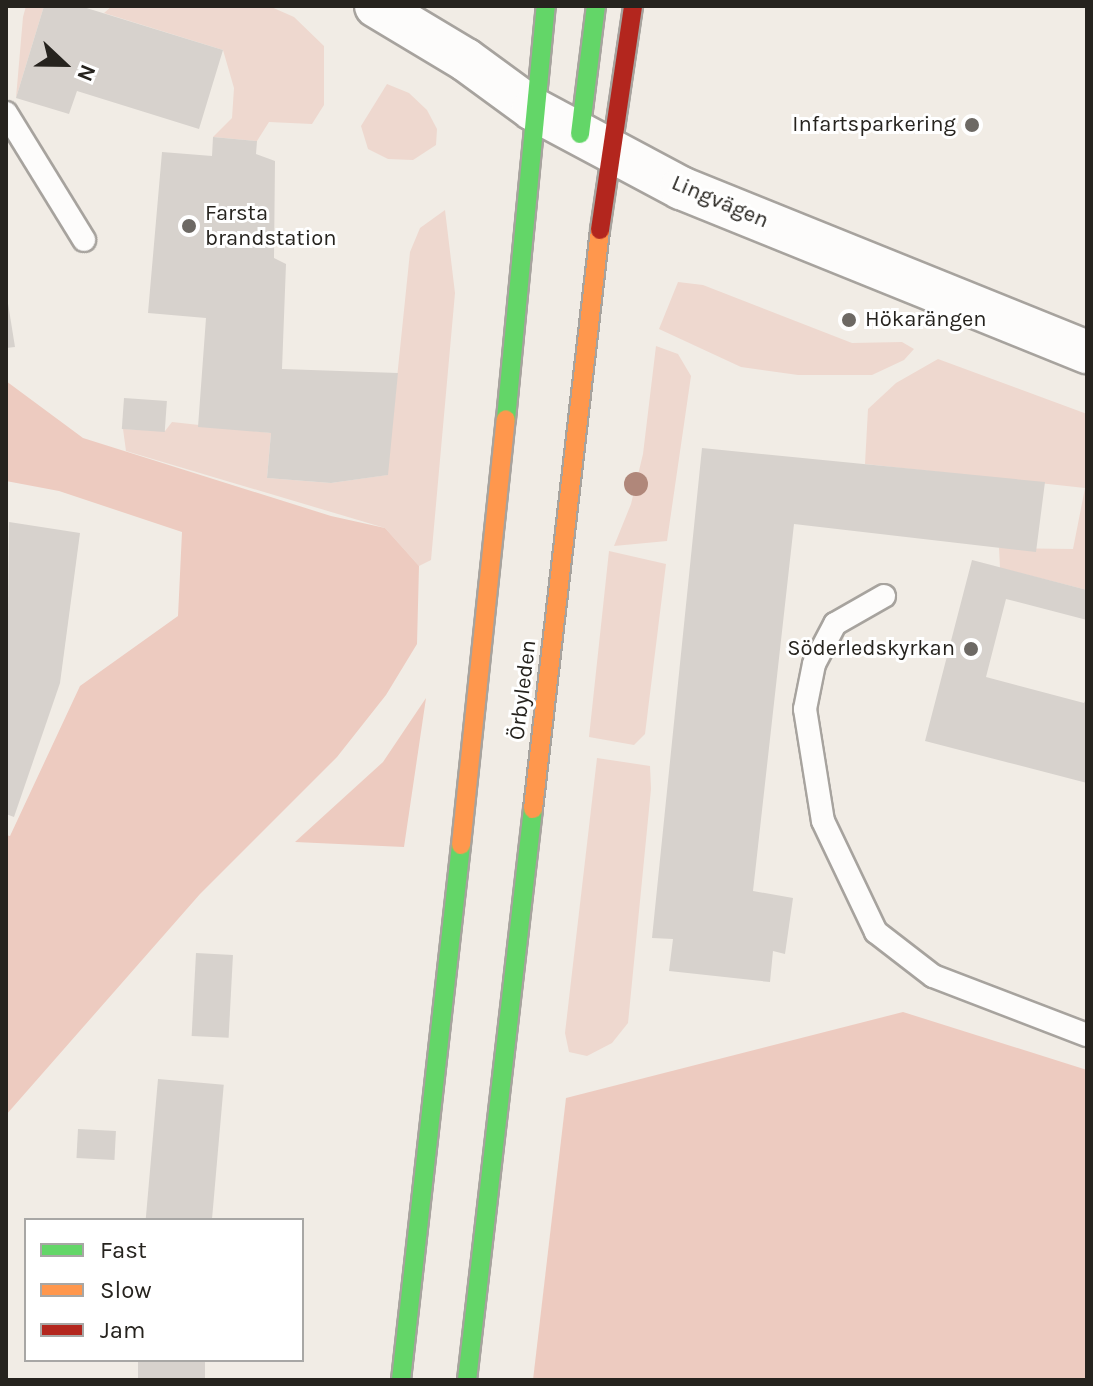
<!DOCTYPE html>
<meta charset="utf-8">
<style>
body{margin:0}
#map{position:relative;width:1093px;height:1386px;overflow:hidden;background:#f1ece5;font-family:Karla,sans-serif}
div>[style]{position:absolute}
.green>*{inset:0;background:#eed8cf}
.forest>*{inset:0;background:#edcbc0}
.building>*{inset:0;background:#d7d2cd;transform-origin:0 0}
.roads{filter:drop-shadow(2px 0 #a7a39e) drop-shadow(-2px 0 #a7a39e) drop-shadow(0 2px #a7a39e) drop-shadow(0 -2px #a7a39e)}
.lane>*{height:22px;margin:-11px;padding:0 11px;transform-origin:11px;border-radius:11px;background:#fdfcfb}
.street>*{height:42px;margin:-21px;padding:0 21px;transform-origin:21px;border-radius:21px;background:#fdfcfb}
.fast>*{height:18px;margin:-9px;padding:0 9px;transform-origin:9px;border-radius:9px;background:#63d668}
.slow>*{height:18px;margin:-9px;padding:0 9px;transform-origin:9px;border-radius:9px;background:#ff974d}
.jam>*{height:18px;margin:-9px;padding:0 9px;transform-origin:9px;border-radius:9px;background:#b3261e}
.trees>*{width:24px;height:24px;margin:-12px;border-radius:50%;background:#b0877a}
.dots>*{width:22px;height:22px;translate:-50% -50%;box-sizing:border-box;border:4px solid #fff;border-radius:50%}
span{translate:-50% -50%;white-space:nowrap;text-align:center;line-height:1.15;-webkit-text-stroke:6px #fff;paint-order:stroke}
.poi-label{font-size:22px;color:#26231e}
.right{translate:-100% -50%;text-align:right}
.left{translate:0 -50%;text-align:left}
.street-label{font-size:22px;color:#26231e}
.frame{position:absolute;inset:0;border:8px solid #26231e;pointer-events:none}
.legend{position:absolute;left:24px;top:1218px;width:280px;height:144px;box-sizing:border-box;background:#fff;border:2px solid #a8a7a5;margin:0;padding:10px 14px;list-style:none;font-size:24px;color:#26231e}
.legend li{display:flex;align-items:center;gap:16px;height:40px}
.legend b{width:40px;border:2px solid #a8a7a5}
.north{position:absolute;left:24px;top:24px;width:80px;height:80px;-webkit-text-stroke:6px #fff;paint-order:stroke;rotate:112deg;font-size:22px;font-weight:700;line-height:32px;text-align:center;color:#26231e}
.north::after{content:'';display:block;margin:auto;width:28px;height:36px;background:#26231e;clip-path:polygon(50% 0,100% 100%,50% 72%,0 100%)}
</style>
<div id="map">
<div class="green">
<div style="clip-path:polygon(26px 6px,44px 6px,16px 98px,23px 17px)"></div>
<div style="clip-path:polygon(112px 6px,269px 6px,294px 17px,324px 46px,324px 105px,312px 124px,269px 122px,257px 141px,213px 137px,232px 118px,234px 88px,223px 50px,104px 13px)"></div>
<div style="clip-path:polygon(387px 84px,409px 93px,427px 110px,437px 129px,436px 145px,413px 160px,388px 159px,368px 149px,361px 126px)"></div>
<div style="clip-path:polygon(445px 210px,455px 293px,431px 560px,419px 566px,385px 528px,126px 451px,123px 429px,165px 431px,172px 422px,271px 433px,267px 478px,331px 483px,387px 475px,410px 252px,420px 228px)"></div>
<div style="clip-path:polygon(678px 282px,703px 285px,852px 343px,902px 342px,914px 349px,904px 360px,872px 375px,798px 375px,741px 367px,659px 329px)"></div>
<div style="clip-path:polygon(656px 346px,678px 354px,691px 376px,667px 541px,614px 546px,631px 504px,643px 454px)"></div>
<div style="clip-path:polygon(938px 359px,1087px 414px,1087px 590px,1000px 568px,999px 548px,1073px 549px,1085px 488px,865px 464px,868px 409px,896px 383px)"></div>
<div style="clip-path:polygon(609px 551px,666px 564px,645px 734px,634px 745px,589px 737px)"></div>
<div style="clip-path:polygon(597px 758px,650px 766px,651px 789px,628px 1023px,612px 1043px,587px 1056px,569px 1052px,565px 1033px)"></div>
</div>
<div class="forest">
<div style="clip-path:polygon(6px 381px,83px 438px,331px 516px,385px 528px,419px 566px,417px 644px,386px 695px,337px 757px,200px 894px,6px 1115px,6px 835px,10px 836px,80px 686px,178px 616px,182px 532px,59px 491px,6px 481px)"></div>
<div style="clip-path:polygon(426px 698px,404px 847px,295px 842px,383px 762px)"></div>
<div style="clip-path:polygon(903px 1012px,1087px 1070px,1087px 1380px,533px 1380px,566px 1098px)"></div>
</div>
<div class="building">
<div style="clip-path:polygon(44px 6px,80px 6px,223px 50px,199px 129px,77px 91px,69px 114px,16px 98px)"></div>
<div style="clip-path:polygon(213px 137px,257px 141px,256px 154px,275px 161px,274px 258px,286px 264px,282px 369px,398px 373px,388px 475px,331px 483px,267px 478px,271px 433px,198px 427px,206px 318px,148px 313px,162px 152px,212px 156px)"></div>
<div style="clip-path:polygon(6px 291px,15px 347px,6px 348px)"></div>
<div style="left:124px;top:398px;width:43px;height:31px;rotate:4deg"></div>
<div style="clip-path:polygon(702px 448px,1045px 482px,1036px 552px,794px 524px,753px 891px,793px 898px,785px 954px,773px 951px,770px 982px,669px 971px,673px 939px,652px 938px)"></div>
<div style="clip-path:polygon(9px 522px,80px 533px,60px 683px,14px 817px,6px 814px)"></div>
<div style="clip-path:polygon(972px 560px,1087px 590px,1087px 620px,1006px 599px,986px 677px,1084px 703px,1087px 697px,1087px 783px,925px 741px)"></div>
<div style="left:196px;top:953px;width:37px;height:83px;rotate:3deg"></div>
<div style="left:158px;top:1079px;width:66px;height:141px;rotate:5deg"></div>
<div style="left:78px;top:1129px;width:38px;height:29px;rotate:3deg"></div>
<div style="left:138px;top:1360px;width:67px;height:20px"></div>
</div>
<div class="roads">
<div class="lane">
<div style="left:6px;top:113px;width:149px;rotate:58.4deg"></div>
<div style="left:884px;top:596px;width:56px;rotate:150.3deg"></div>
<div style="left:835px;top:624px;width:45px;rotate:117.7deg"></div>
<div style="left:814px;top:664px;width:46px;rotate:101.3deg"></div>
<div style="left:805px;top:709px;width:113px;rotate:80.9deg"></div>
<div style="left:823px;top:821px;width:123px;rotate:64.5deg"></div>
<div style="left:876px;top:932px;width:72px;rotate:37.7deg"></div>
<div style="left:933px;top:976px;width:165px;rotate:21deg"></div>
</div>
<div class="street">
<div style="left:376px;top:6px;width:105px;rotate:31deg"></div>
<div style="left:466px;top:60px;width:83px;rotate:36.2deg"></div>
<div style="left:533px;top:109px;width:168px;rotate:28.1deg"></div>
<div style="left:681px;top:188px;width:438px;rotate:22deg"></div>
</div>
<div class="fast">
<div style="left:580px;top:134px;width:129px;rotate:-82.9deg"></div>
<div style="left:506px;top:419px;width:415px;rotate:-84.5deg"></div>
<div style="left:401px;top:1380px;width:538px;rotate:-83.6deg"></div>
<div style="left:467px;top:1380px;width:575px;rotate:-83.41deg"></div>
</div>
<div class="slow">
<div style="left:533px;top:809px;width:583px;rotate:-83.4deg"></div>
<div style="left:461px;top:845px;width:428px;rotate:-84deg"></div>
</div>
<div class="jam">
<div style="left:600px;top:230px;width:226px;rotate:-81.6deg"></div>
</div>
</div>
<div class="trees">
<div style="left:636px;top:484px"></div>
</div>
<div class="dots">
<div style="left:972px;top:125px;background:#6d6964"></div>
<div style="left:189px;top:226px;background:#6d6964"></div>
<div style="left:849px;top:320px;background:#6d6964"></div>
<div style="left:971px;top:649px;background:#6d6964"></div>
</div>
<div class="poi-label">
<span class="right" style="left:956px;top:125px">Infartsparkering</span>
<span class="left" style="left:205px;top:226px">Farsta<br>brandstation</span>
<span class="left" style="left:865px;top:320px">Hökarängen</span>
<span class="right" style="left:955px;top:649px">Söderledskyrkan</span>
</div>
<div class="street-label">
<span style="left:720px;top:202px;rotate:23deg">Lingvägen</span>
<span style="left:523px;top:690px;rotate:-83deg">Örbyleden</span>
</div>
<div class="frame"></div>
<ul class="legend">
<li><b style="height:10px;background:#63d668"></b>Fast</li>
<li><b style="height:10px;background:#ff974d"></b>Slow</li>
<li><b style="height:10px;background:#b3261e"></b>Jam</li>
</ul>
<div class="north">N</div>
</div>
